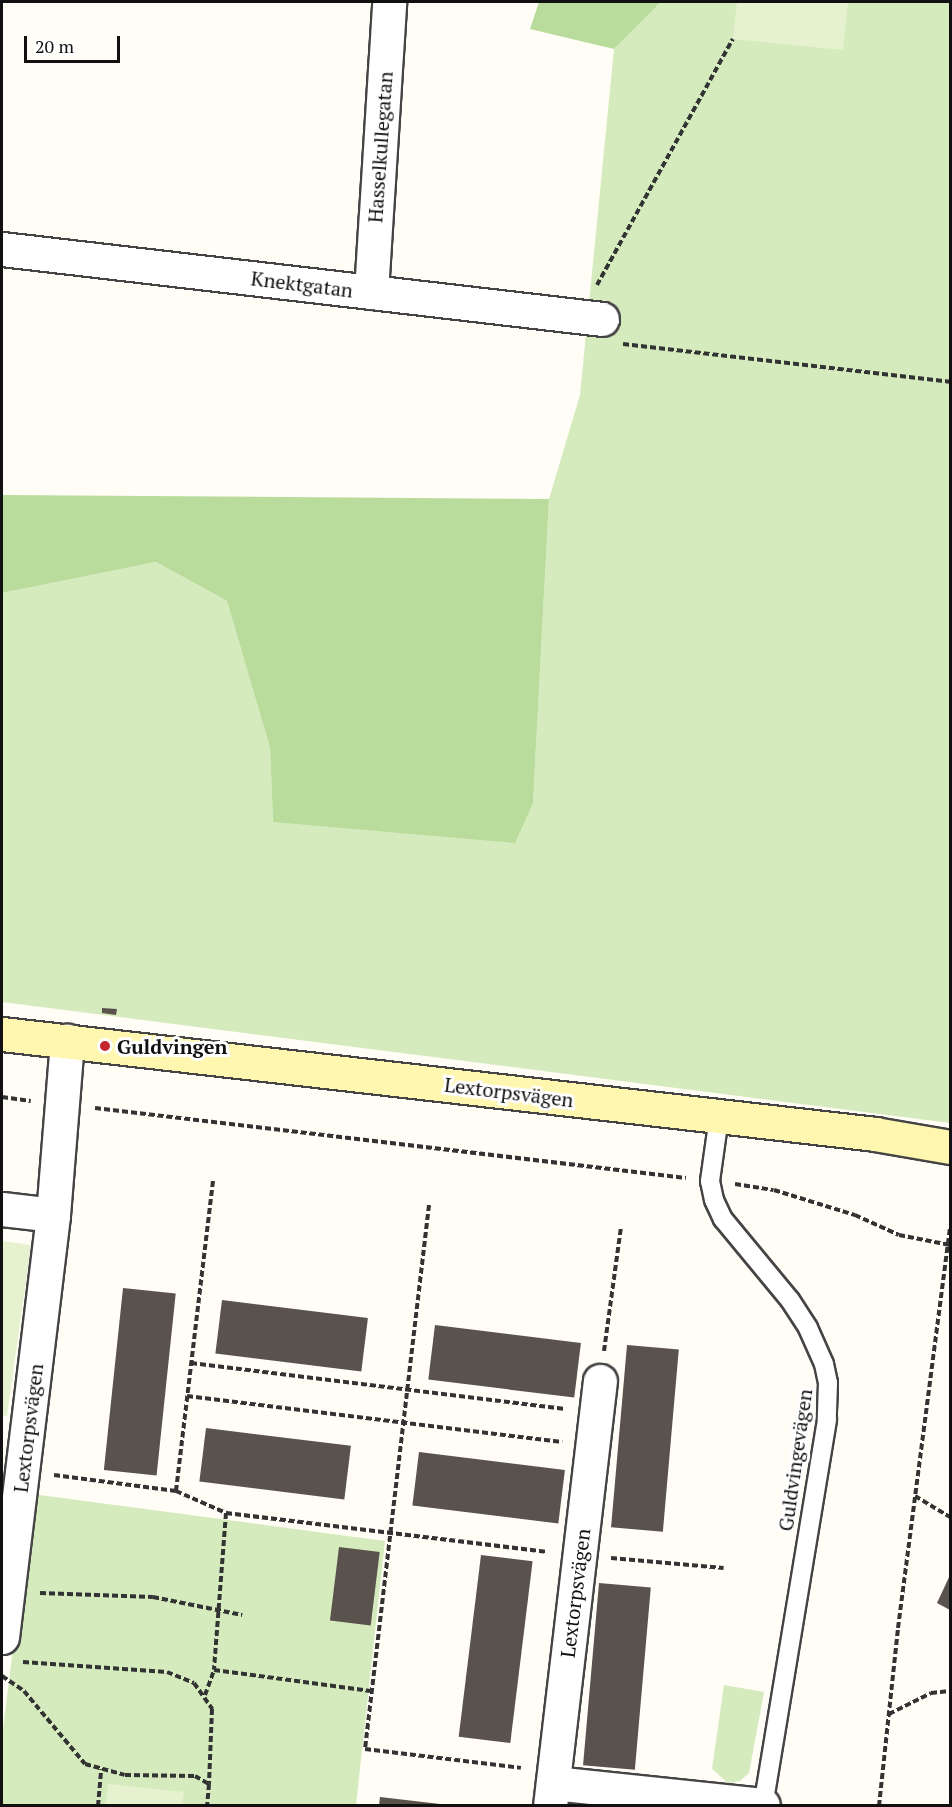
<!DOCTYPE html>
<meta charset="utf-8">
<style>
body{margin:0}
#map{position:relative;width:952px;height:1807px;overflow:hidden;background:#fffdf5;font-family:"PT Serif",serif}
div>[style]{position:absolute}
.green>*{inset:0;background:#d5ebbd}
.forest>*{inset:0;background:#b9dc9c}
.pitch>*{inset:0;background:#e6f2cf}
.building>*{inset:0;background:#5a524d;transform-origin:0 0}
.path>*{height:4px;margin-top:-2px;transform-origin:0;background:repeating-linear-gradient(90deg,#333 0 6px,transparent 0 9px)}
.roads{filter:drop-shadow(2px 0 #444) drop-shadow(-2px 0 #444) drop-shadow(0 2px #444) drop-shadow(0 -2px #444)}
.lane>*{height:18px;margin:-9px;padding:0 9px;transform-origin:9px;border-radius:9px;background:#fff}
.street>*{height:33px;margin:-16.5px;padding:0 16.5px;transform-origin:16.5px;border-radius:16.5px;background:#fff}
.secondary>*{height:33px;margin:-16.5px;padding:0 16.5px;transform-origin:16.5px;border-radius:16.5px;background:#fff6b0}
.dots>*{width:16px;height:16px;translate:-50% -50%;box-sizing:border-box;border:3px solid #fff;border-radius:50%}
span{translate:-50% -50%;white-space:nowrap;text-align:center;line-height:1.15;-webkit-text-stroke:6px #fff;paint-order:stroke}
.street-label{font-size:20px;color:#111}
.poi-label{font-size:20px;color:#111;font-weight:700}
.left{translate:0 -50%;text-align:left}
.frame{position:absolute;inset:0;border:3px solid #111;pointer-events:none}
.scale{position:absolute;left:24px;top:36px;width:96px;height:27px;box-sizing:border-box;border:3px solid #111;border-top:0;padding-left:8px;font-size:18px;line-height:21px;white-space:nowrap;color:#111;-webkit-text-stroke:4px #fff;paint-order:stroke}
</style>
<div id="map">
<div class="green">
<div style="clip-path:polygon(661px 2px,950px 2px,950px 1123px,2px 1002px,2px 593px,156px 562px,227px 601px,270px 748px,273px 822px,533px 802px,549px 499px,580px 395px,614px 49px)"></div>
<div style="clip-path:polygon(32px 1494px,385px 1541px,356px 1805px,2px 1806px,2px 1737px)"></div>
<div style="clip-path:polygon(724px 1685px,764px 1692px,749px 1773px,740px 1781px,728px 1783px,712px 1769px)"></div>
</div>
<div class="forest">
<div style="clip-path:polygon(539px 2px,661px 2px,614px 49px,530px 29px)"></div>
<div style="clip-path:polygon(2px 495px,549px 499px,533px 803px,515px 843px,273px 822px,270px 748px,227px 601px,156px 562px,2px 593px)"></div>
</div>
<div class="pitch">
<div style="clip-path:polygon(737px 2px,848px 2px,843px 50px,733px 39px)"></div>
<div style="clip-path:polygon(2px 1241px,31px 1245px,7px 1416px,2px 1415px)"></div>
<div style="clip-path:polygon(108px 1784px,184px 1792px,182px 1805px,106px 1805px)"></div>
</div>
<div class="building">
<div style="clip-path:polygon(102px 1008px,117px 1009px,116px 1015px,102px 1013px)"></div>
<div style="left:123px;top:1288px;width:53px;height:183px;rotate:6deg"></div>
<div style="left:222px;top:1300px;width:147px;height:54px;rotate:7deg"></div>
<div style="left:435px;top:1325px;width:147px;height:55px;rotate:7deg"></div>
<div style="left:627px;top:1345px;width:52px;height:183px;rotate:5deg"></div>
<div style="left:206px;top:1428px;width:146px;height:54px;rotate:7deg"></div>
<div style="left:419px;top:1452px;width:147px;height:54px;rotate:7deg"></div>
<div style="left:339px;top:1547px;width:41px;height:74px;rotate:7deg"></div>
<div style="left:481px;top:1555px;width:52px;height:183px;rotate:7deg"></div>
<div style="clip-path:polygon(950px 1575px,950px 1610px,937px 1603px)"></div>
<div style="left:599px;top:1583px;width:52px;height:183px;rotate:5deg"></div>
<div style="clip-path:polygon(380px 1797px,440px 1804px,440px 1806px,379px 1806px)"></div>
</div>
<div class="path">
<div style="left:597px;top:285px;width:281px;rotate:-61.1deg"></div>
<div style="left:623px;top:344px;width:329px;rotate:6.6deg"></div>
<div style="left:2px;top:1097px;width:29px;rotate:8deg"></div>
<div style="left:95px;top:1108px;width:595px;rotate:6.75deg"></div>
<div style="left:735px;top:1184px;width:39px;rotate:9deg"></div>
<div style="left:774px;top:1190px;width:85px;rotate:17.2deg"></div>
<div style="left:855px;top:1215px;width:48px;rotate:24.4deg"></div>
<div style="left:899px;top:1235px;width:52px;rotate:11.1deg"></div>
<div style="left:429px;top:1205px;width:548px;rotate:96.71deg"></div>
<div style="left:365px;top:1749px;width:157px;rotate:6.9deg"></div>
<div style="left:604px;top:1351px;width:125px;rotate:-82.2deg"></div>
<div style="left:191px;top:1363px;width:377px;rotate:7deg"></div>
<div style="left:187px;top:1396px;width:378px;rotate:7deg"></div>
<div style="left:54px;top:1475px;width:123px;rotate:7.5deg"></div>
<div style="left:176px;top:1491px;width:313px;rotate:-83.2deg"></div>
<div style="left:176px;top:1491px;width:55px;rotate:23.7deg"></div>
<div style="left:226px;top:1513px;width:322px;rotate:6.9deg"></div>
<div style="left:915px;top:1496px;width:41px;rotate:31deg"></div>
<div style="left:226px;top:1513px;width:157px;rotate:94.4deg"></div>
<div style="left:214px;top:1670px;width:158px;rotate:7.6deg"></div>
<div style="left:611px;top:1558px;width:113px;rotate:5.1deg"></div>
<div style="left:40px;top:1593px;width:113px;rotate:2deg"></div>
<div style="left:153px;top:1597px;width:91px;rotate:11.4deg"></div>
<div style="left:23px;top:1662px;width:144px;rotate:4deg"></div>
<div style="left:167px;top:1672px;width:29px;rotate:22deg"></div>
<div style="left:194px;top:1683px;width:32px;rotate:55deg"></div>
<div style="left:212px;top:1709px;width:75px;rotate:92.3deg"></div>
<div style="left:2px;top:1676px;width:27px;rotate:34deg"></div>
<div style="left:24px;top:1691px;width:95px;rotate:50.1deg"></div>
<div style="left:85px;top:1764px;width:41px;rotate:15.4deg"></div>
<div style="left:125px;top:1775px;width:70px;rotate:0.8deg"></div>
<div style="left:195px;top:1776px;width:16px;rotate:30deg"></div>
<div style="left:209px;top:1784px;width:22px;rotate:95deg"></div>
<div style="left:205px;top:1695px;width:27px;rotate:-70deg"></div>
<div style="left:889px;top:1714px;width:47px;rotate:-26.6deg"></div>
<div style="left:931px;top:1693px;width:19px;rotate:-6deg"></div>
<div style="left:98px;top:1806px;width:37px;rotate:-85deg"></div>
<div style="left:879px;top:1806px;width:179px;rotate:-83.9deg"></div>
<div style="left:898px;top:1628px;width:403px;rotate:-82.6deg"></div>
</div>
<div class="roads">
<div class="lane">
<div style="left:719px;top:1117px;width:65px;rotate:98deg"></div>
<div style="left:710px;top:1181px;width:19px;rotate:78deg"></div>
<div style="left:714px;top:1200px;width:21px;rotate:65deg"></div>
<div style="left:723px;top:1219px;width:105px;rotate:50.4deg"></div>
<div style="left:790px;top:1300px;width:33px;rotate:57deg"></div>
<div style="left:808px;top:1328px;width:39px;rotate:66deg"></div>
<div style="left:824px;top:1364px;width:19px;rotate:78deg"></div>
<div style="left:828px;top:1383px;width:37px;rotate:92deg"></div>
<div style="left:827px;top:1420px;width:391px;rotate:99.4deg"></div>
</div>
<div class="street">
<div style="left:2px;top:249px;width:604px;rotate:6.65deg"></div>
<div style="left:371px;top:292px;width:291px;rotate:-86.4deg"></div>
<div style="left:2px;top:1209px;width:51px;rotate:6.7deg"></div>
<div style="left:2px;top:1637px;width:425px;rotate:-83.1deg"></div>
<div style="left:53px;top:1215px;width:175px;rotate:-85.4deg"></div>
<div style="left:553px;top:1783px;width:211px;rotate:6deg"></div>
<div style="left:550px;top:1806px;width:428px;rotate:-83.3deg"></div>
</div>
<div class="secondary">
<div style="left:2px;top:1034px;width:879px;rotate:6.53deg"></div>
<div style="left:875px;top:1134px;width:76px;rotate:9.8deg"></div>
</div>
</div>
<div class="dots">
<div style="left:105px;top:1046px;background:#c4262e"></div>
</div>
<div class="street-label">
<span style="left:380px;top:147px;rotate:-86deg">Hasselkullegatan</span>
<span style="left:302px;top:284px;rotate:7deg">Knektgatan</span>
<span style="left:509px;top:1092px;rotate:7deg">Lextorpsvägen</span>
<span style="left:28px;top:1428px;rotate:-83deg">Lextorpsvägen</span>
<span style="left:795px;top:1460px;rotate:-82deg">Guldvingevägen</span>
<span style="left:575px;top:1593px;rotate:-83deg">Lextorpsvägen</span>
</div>
<div class="poi-label">
<span class="left" style="left:117px;top:1046px">Guldvingen</span>
</div>
<div class="frame"></div>
<div class="scale">20 m</div>
</div>
